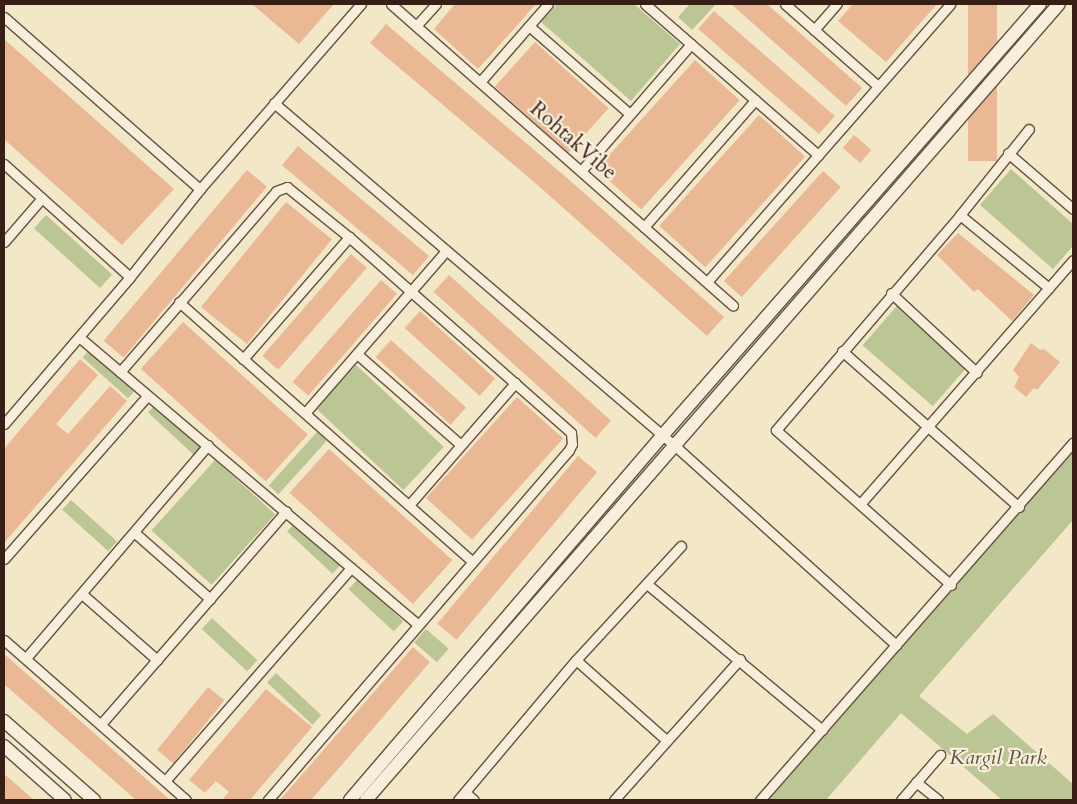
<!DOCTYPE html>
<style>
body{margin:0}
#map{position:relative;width:1077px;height:804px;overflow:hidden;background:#f2e7c7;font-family:Cardo,serif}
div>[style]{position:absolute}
.green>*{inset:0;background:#bcc594;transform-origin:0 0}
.building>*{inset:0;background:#eab895;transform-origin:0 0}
.roads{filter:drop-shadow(1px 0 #665142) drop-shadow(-1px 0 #665142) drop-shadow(0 1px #665142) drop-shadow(0 -1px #665142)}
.street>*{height:9px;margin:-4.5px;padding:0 4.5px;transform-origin:4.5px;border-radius:4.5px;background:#f7efdb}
.secondary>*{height:12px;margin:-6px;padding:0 6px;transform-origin:6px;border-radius:6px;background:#f7efdb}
span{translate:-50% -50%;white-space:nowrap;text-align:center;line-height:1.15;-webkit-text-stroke:4.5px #f7efdb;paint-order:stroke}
.street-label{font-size:21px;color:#371f16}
.park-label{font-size:21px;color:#5f513c;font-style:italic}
.frame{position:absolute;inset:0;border:5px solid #371f16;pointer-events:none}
</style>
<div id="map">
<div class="green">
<div style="clip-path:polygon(557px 4px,634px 4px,680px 44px,631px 101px,541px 22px)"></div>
<div style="clip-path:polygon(690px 4px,716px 4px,692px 30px,678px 17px)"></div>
<div style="clip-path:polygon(1011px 169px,1073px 224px,1073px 246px,1053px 269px,980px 205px)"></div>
<div style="left:46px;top:215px;width:89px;height:18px;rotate:42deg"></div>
<div style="left:902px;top:300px;width:93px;height:60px;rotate:41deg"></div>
<div style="left:92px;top:347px;width:61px;height:14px;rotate:42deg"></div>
<div style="left:356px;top:365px;width:120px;height:59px;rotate:43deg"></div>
<div style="left:157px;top:403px;width:62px;height:13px;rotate:43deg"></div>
<div style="left:317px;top:432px;width:13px;height:72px;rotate:42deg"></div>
<div style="clip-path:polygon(1073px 452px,1073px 520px,919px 696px,967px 734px,993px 714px,1073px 784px,1073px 800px,1002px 800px,901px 713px,826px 800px,763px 800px)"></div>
<div style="left:215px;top:460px;width:81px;height:95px;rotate:42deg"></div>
<div style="left:71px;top:500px;width:62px;height:13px;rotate:42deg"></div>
<div style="left:296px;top:522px;width:62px;height:13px;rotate:43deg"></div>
<div style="left:358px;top:579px;width:62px;height:14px;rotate:43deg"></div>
<div style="left:212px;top:618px;width:62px;height:15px;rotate:43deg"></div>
<div style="left:426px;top:629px;width:30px;height:18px;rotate:41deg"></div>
<div style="left:276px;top:673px;width:62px;height:13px;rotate:43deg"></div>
</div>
<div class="building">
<div style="clip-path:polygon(252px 4px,334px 4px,299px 44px)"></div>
<div style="clip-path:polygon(455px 4px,536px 4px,478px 69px,434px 29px)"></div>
<div style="clip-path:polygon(731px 4px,767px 4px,862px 88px,846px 106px)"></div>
<div style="clip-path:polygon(853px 4px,937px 4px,886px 62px,838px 21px)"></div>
<div style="left:968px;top:4px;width:29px;height:157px"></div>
<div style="left:714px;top:11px;width:160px;height:24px;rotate:41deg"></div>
<div style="clip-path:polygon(386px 24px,567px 178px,724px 317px,707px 336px,541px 188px,370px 43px)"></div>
<div style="clip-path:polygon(4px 39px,174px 189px,122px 245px,4px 139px)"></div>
<div style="left:535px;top:42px;width:99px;height:60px;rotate:42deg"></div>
<div style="left:695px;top:60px;width:60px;height:147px;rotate:42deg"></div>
<div style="left:759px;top:115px;width:62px;height:149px;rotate:42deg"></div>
<div style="left:854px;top:135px;width:23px;height:17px;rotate:41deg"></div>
<div style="left:298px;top:146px;width:171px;height:25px;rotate:40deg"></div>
<div style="left:247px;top:170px;width:26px;height:223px;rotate:40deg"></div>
<div style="left:823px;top:171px;width:24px;height:148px;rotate:42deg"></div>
<div style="left:286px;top:202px;width:59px;height:135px;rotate:39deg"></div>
<div style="clip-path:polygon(958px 233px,1034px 295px,1012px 321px,978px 289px,974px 292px,937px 255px)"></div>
<div style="left:351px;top:254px;width:21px;height:135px;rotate:41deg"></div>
<div style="left:449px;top:275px;width:218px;height:23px;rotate:42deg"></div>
<div style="left:381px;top:280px;width:21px;height:135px;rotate:41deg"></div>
<div style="left:420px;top:311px;width:101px;height:23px;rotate:42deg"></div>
<div style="left:183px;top:322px;width:168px;height:63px;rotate:42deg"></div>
<div style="left:391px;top:340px;width:101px;height:23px;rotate:42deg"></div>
<div style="clip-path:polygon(1031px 343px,1040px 350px,1044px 349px,1060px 362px,1037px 390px,1034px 388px,1026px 397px,1014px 387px,1019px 377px,1013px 370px)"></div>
<div style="clip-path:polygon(80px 359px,98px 375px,56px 424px,68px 434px,110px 386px,127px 401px,4px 543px,4px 449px)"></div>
<div style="left:517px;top:397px;width:62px;height:136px;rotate:42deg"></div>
<div style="left:329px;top:449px;width:166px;height:59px;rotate:42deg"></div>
<div style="left:578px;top:456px;width:25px;height:219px;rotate:40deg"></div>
<div style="clip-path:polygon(413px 647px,430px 662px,353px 752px,311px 800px,280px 800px)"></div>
<div style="clip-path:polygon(4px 654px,43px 688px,170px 800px,136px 800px,4px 684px)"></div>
<div style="left:208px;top:687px;width:21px;height:81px;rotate:39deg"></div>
<div style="clip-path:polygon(266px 689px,312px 727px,250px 800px,222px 800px,229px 792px,216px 781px,205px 793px,189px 780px)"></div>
<div style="clip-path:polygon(4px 774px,25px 792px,34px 800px,4px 800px)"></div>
</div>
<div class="roads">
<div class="street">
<div style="left:391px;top:4px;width:456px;rotate:41.4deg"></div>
<div style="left:645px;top:4px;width:230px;rotate:41.1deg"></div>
<div style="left:785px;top:4px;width:124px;rotate:41.4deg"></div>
<div style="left:4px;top:17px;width:261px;rotate:41.3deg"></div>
<div style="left:416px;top:26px;width:30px;rotate:-48deg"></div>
<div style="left:529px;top:26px;width:134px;rotate:41.1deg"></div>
<div style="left:814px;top:30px;width:35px;rotate:-49deg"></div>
<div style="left:480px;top:82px;width:103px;rotate:-48.9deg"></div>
<div style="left:274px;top:103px;width:526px;rotate:40.53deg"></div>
<div style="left:674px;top:445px;width:299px;rotate:42deg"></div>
<div style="left:1008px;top:153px;width:86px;rotate:40.7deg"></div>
<div style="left:4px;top:164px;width:169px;rotate:41.9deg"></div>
<div style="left:581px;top:171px;width:168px;rotate:-49.1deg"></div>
<div style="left:960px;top:215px;width:115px;rotate:39.4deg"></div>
<div style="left:644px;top:227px;width:169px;rotate:-48.8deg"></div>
<div style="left:4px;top:242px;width:58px;rotate:-49.2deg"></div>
<div style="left:707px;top:282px;width:369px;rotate:-48.8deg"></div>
<div style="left:891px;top:293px;width:117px;rotate:42.9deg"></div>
<div style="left:179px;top:302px;width:392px;rotate:41.5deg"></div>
<div style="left:79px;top:337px;width:445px;rotate:40.3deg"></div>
<div style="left:842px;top:351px;width:236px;rotate:41.4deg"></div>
<div style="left:357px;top:354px;width:138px;rotate:41.2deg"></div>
<div style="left:243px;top:359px;width:162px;rotate:-49deg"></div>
<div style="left:120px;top:372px;width:239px;rotate:-49.2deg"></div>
<div style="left:276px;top:191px;width:12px;rotate:-20deg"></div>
<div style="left:287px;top:187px;width:80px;rotate:38.9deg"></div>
<div style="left:349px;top:237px;width:296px;rotate:41.4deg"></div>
<div style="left:571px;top:433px;width:11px;rotate:85deg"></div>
<div style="left:572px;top:444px;width:7px;rotate:117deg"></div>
<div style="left:569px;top:450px;width:462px;rotate:130.7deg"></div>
<div style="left:305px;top:413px;width:215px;rotate:-49deg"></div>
<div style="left:4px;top:424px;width:194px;rotate:-49.4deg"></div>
<div style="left:130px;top:277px;width:112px;rotate:-51.5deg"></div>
<div style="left:200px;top:189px;width:245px;rotate:-49deg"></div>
<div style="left:861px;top:503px;width:322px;rotate:-48.9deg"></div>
<div style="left:409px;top:505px;width:162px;rotate:-49deg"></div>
<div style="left:135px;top:533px;width:100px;rotate:41.3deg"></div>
<div style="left:4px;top:559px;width:217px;rotate:-48.7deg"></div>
<div style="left:647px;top:584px;width:228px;rotate:39.8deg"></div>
<div style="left:951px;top:585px;width:234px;rotate:-138.5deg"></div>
<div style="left:776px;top:430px;width:283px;rotate:-49.4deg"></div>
<div style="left:960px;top:215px;width:110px;rotate:-51.3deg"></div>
<div style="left:82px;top:594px;width:100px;rotate:41.3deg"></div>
<div style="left:4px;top:640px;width:242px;rotate:41.3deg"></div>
<div style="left:26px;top:658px;width:280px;rotate:-49.5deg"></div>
<div style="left:576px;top:660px;width:120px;rotate:41.6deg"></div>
<div style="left:101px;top:724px;width:282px;rotate:-49deg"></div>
<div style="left:165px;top:781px;width:283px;rotate:-48.9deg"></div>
<div style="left:916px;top:782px;width:28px;rotate:39deg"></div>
<div style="left:465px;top:792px;width:12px;rotate:42deg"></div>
<div style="left:458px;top:800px;width:183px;rotate:-49.9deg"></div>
<div style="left:576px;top:660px;width:155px;rotate:-47.4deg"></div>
<div style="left:614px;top:800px;width:189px;rotate:-48.2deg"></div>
<div style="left:760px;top:800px;width:475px;rotate:-48.8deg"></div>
<div style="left:901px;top:800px;width:60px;rotate:-49.1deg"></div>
</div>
<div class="secondary">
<div style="left:4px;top:721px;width:120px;rotate:41.3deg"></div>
<div style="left:4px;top:746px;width:81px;rotate:41.5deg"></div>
<div style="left:350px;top:800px;width:479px;rotate:-49.4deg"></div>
<div style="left:662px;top:436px;width:574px;rotate:-48.81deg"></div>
<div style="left:366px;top:800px;width:1055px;rotate:-48.96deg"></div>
</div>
</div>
<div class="street-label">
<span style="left:573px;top:141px;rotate:41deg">RohtakVibe</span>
</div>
<div class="park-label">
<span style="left:998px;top:758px">Kargil Park</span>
</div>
<div class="frame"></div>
</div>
